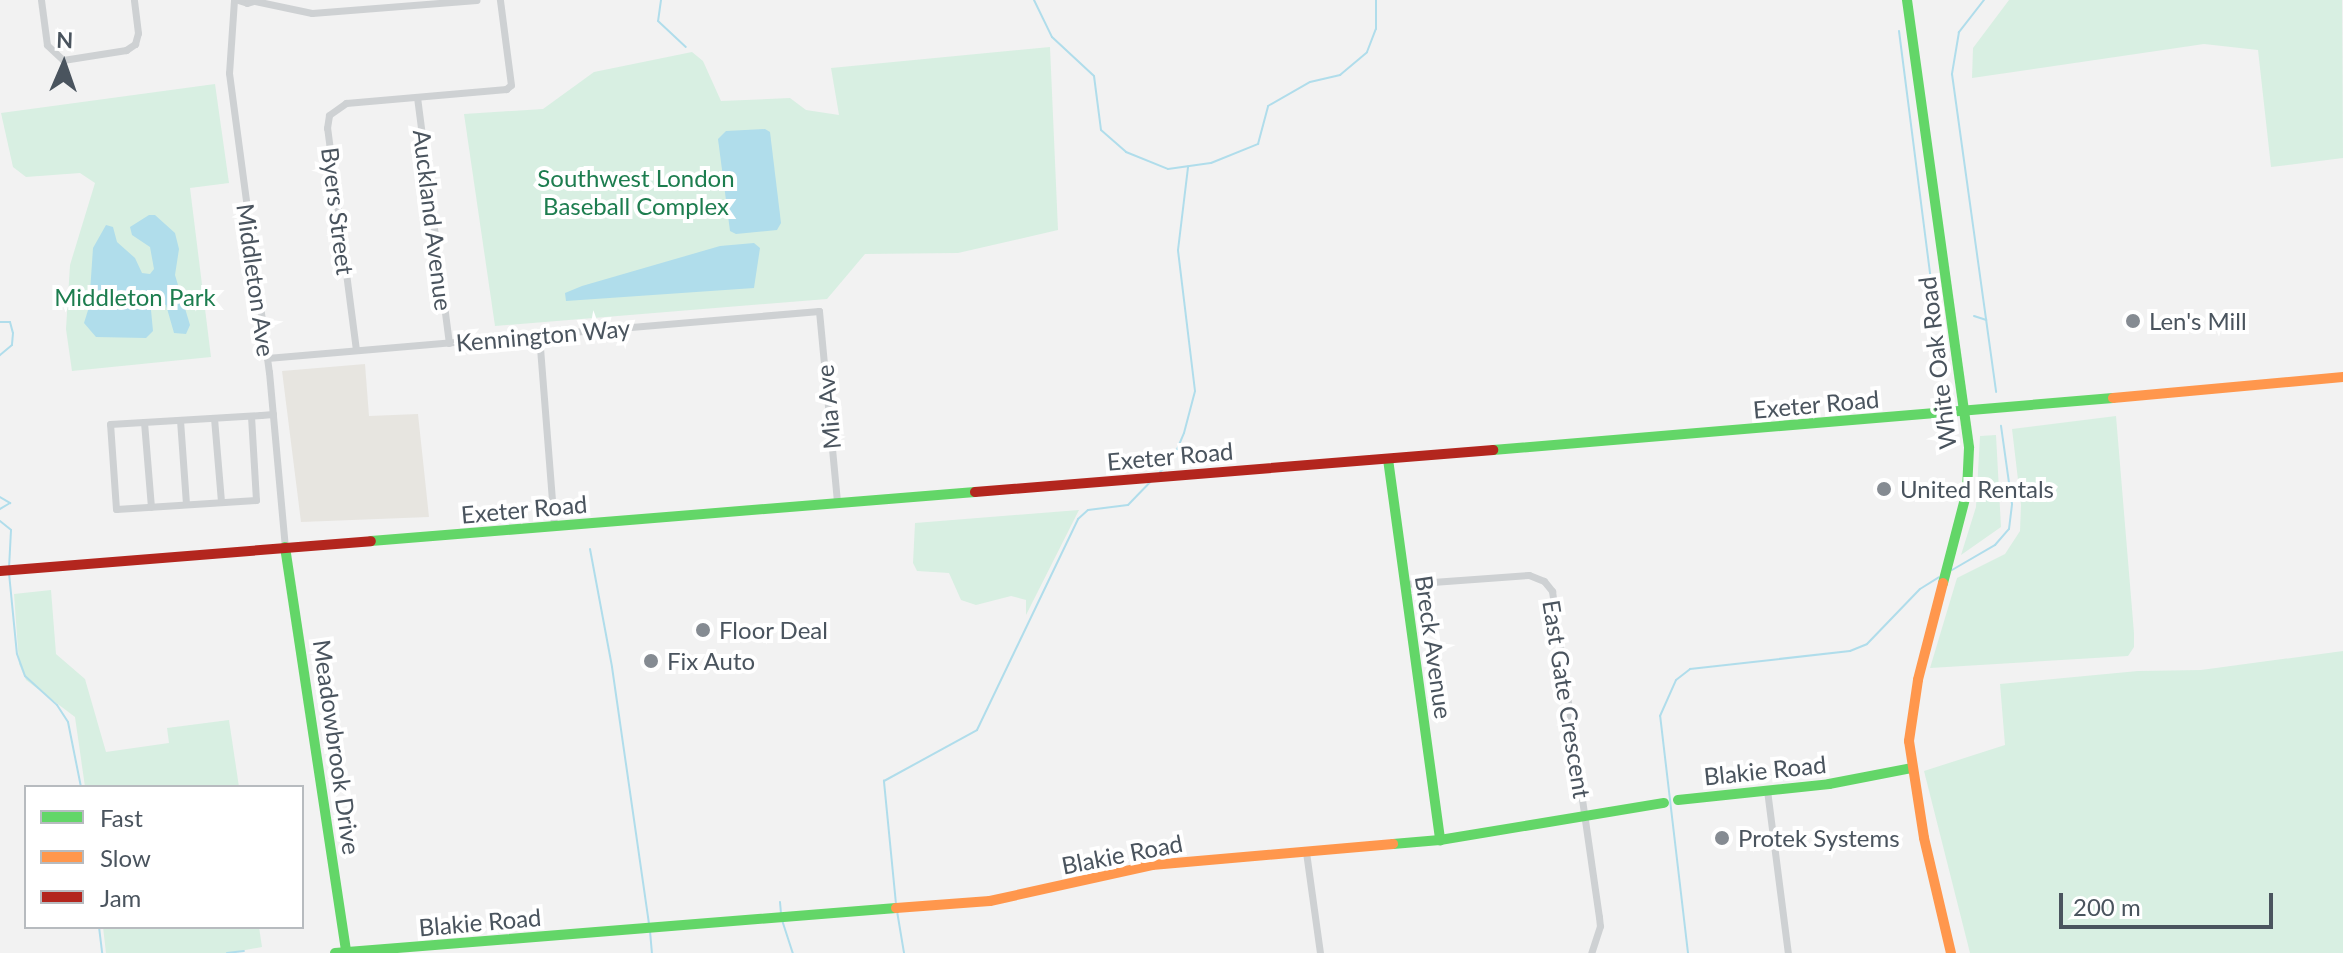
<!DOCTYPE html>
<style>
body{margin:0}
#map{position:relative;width:2343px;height:953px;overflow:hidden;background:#f2f2f2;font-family:Lato,sans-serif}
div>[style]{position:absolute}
.commercial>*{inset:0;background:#e7e5e0}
.green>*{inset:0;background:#d8efe2}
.water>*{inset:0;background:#b0ddeb}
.stream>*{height:2px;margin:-1px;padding:0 1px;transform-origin:1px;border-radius:1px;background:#b0ddeb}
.street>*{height:7px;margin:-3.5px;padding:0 3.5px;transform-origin:3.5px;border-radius:3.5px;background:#ced1d3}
.fast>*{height:10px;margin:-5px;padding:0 5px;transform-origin:5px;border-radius:5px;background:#63d668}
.slow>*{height:10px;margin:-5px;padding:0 5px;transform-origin:5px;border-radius:5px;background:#ff974d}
.jam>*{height:10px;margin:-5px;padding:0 5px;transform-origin:5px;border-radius:5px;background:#b3261e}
.dots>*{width:22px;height:22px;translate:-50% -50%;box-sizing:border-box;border:4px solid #fff;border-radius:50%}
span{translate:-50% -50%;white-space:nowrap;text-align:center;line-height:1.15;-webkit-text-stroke:8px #fff;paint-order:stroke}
.park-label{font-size:24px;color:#1d7d4f}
.street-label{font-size:24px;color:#4a545e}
.poi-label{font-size:24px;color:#4a545e}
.left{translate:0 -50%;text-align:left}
.legend{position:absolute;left:24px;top:785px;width:280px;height:144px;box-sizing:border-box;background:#fff;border:2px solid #b7bbbf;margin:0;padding:10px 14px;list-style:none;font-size:24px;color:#4a545e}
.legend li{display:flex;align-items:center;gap:16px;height:40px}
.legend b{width:40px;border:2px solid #b7bbbf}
.north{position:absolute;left:24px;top:24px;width:80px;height:80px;-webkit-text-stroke:6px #fff;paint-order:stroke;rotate:2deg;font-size:22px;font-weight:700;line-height:32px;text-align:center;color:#4a545e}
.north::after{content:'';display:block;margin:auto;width:28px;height:36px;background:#4a545e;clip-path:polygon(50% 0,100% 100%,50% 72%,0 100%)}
.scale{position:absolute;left:2059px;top:893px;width:214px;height:36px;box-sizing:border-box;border:4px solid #4a545e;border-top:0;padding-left:10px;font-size:24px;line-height:28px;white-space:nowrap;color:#4a545e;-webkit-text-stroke:6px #fff;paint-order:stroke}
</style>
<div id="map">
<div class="commercial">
<div style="clip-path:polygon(365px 364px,369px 416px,418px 414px,429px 517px,301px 522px,282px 371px)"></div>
</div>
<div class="green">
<div style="clip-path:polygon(2009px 0,2342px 0,2343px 158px,2271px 167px,2258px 50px,2204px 44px,1972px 78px,1973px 48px)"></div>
<div style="clip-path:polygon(1050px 47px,1058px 230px,958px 253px,865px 254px,827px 299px,495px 326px,464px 114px,543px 109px,594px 72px,692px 52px,703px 61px,721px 101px,790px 98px,806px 110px,839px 115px,831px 68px)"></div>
<div style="clip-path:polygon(215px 84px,229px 183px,190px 188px,211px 357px,72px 371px,66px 329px,70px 265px,95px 183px,80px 173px,26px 177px,13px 167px,1px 113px)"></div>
<div style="clip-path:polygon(2116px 416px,2134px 633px,2134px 647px,2128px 656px,1930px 668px,1957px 578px,2005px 554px,2020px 531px,2021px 505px,2012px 429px)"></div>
<div style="clip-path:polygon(1996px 435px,2001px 527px,1961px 555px,1976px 507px,1980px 436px)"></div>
<div style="clip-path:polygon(1079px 510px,1026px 615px,1026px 600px,1011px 596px,976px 605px,961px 600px,949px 573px,917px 571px,913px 563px,915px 523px)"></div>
<div style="clip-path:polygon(51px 590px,56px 654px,85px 679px,106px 752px,169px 743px,167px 728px,229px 720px,239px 787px,85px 787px,75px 717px,26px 680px,19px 664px,14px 594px)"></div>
<div style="clip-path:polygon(2343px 651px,2343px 953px,1970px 953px,1924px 771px,2005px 745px,2000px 684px,2138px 671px,2201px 670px)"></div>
<div style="clip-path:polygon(103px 927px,259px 927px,262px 947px,229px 953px,106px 953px)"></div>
</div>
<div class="water">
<div style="clip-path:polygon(765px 129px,770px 132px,781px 223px,777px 230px,736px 234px,730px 231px,718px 139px,726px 131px)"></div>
<div style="clip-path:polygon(149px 215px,155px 215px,175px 233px,179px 249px,175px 275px,190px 325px,186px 334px,174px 333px,166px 305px,159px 303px,151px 310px,153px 331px,146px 338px,96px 337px,84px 323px,89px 307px,93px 248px,106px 225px,113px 227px,117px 242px,135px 258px,142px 273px,150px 274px,154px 269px,150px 247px,132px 235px,130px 227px)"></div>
<div style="clip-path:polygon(754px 243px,760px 248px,754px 288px,566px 301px,565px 293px,582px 286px,720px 246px)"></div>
</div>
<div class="stream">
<div style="left:661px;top:0;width:21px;rotate:98deg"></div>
<div style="left:658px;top:21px;width:38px;rotate:43deg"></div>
<div style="left:1034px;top:0;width:41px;rotate:64.1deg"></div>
<div style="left:1052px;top:37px;width:57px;rotate:42.9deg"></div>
<div style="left:1094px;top:76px;width:54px;rotate:82.6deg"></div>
<div style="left:1101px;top:130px;width:33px;rotate:41deg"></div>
<div style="left:1126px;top:152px;width:45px;rotate:22deg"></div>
<div style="left:1168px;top:169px;width:43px;rotate:-7.9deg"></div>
<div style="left:1211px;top:163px;width:51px;rotate:-22deg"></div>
<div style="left:1258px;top:144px;width:39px;rotate:-75deg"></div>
<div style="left:1268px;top:106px;width:48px;rotate:-29.7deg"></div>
<div style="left:1310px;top:82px;width:31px;rotate:-13deg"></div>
<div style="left:1340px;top:75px;width:35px;rotate:-40deg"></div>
<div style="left:1367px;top:52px;width:25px;rotate:-69deg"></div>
<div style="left:1376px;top:29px;width:29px;rotate:-90deg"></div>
<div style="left:1984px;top:0;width:41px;rotate:128deg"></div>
<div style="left:1959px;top:32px;width:43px;rotate:99.5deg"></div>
<div style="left:1952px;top:74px;width:321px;rotate:82.1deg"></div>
<div style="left:1899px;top:31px;width:274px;rotate:82.7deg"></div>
<div style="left:1974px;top:316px;width:13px;rotate:18deg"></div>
<div style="left:0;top:322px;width:10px"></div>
<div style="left:10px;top:322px;width:11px;rotate:75deg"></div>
<div style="left:13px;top:333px;width:12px;rotate:95deg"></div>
<div style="left:12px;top:345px;width:16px;rotate:140deg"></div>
<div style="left:1160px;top:472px;width:18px;rotate:-45deg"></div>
<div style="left:1173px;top:459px;width:28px;rotate:-67deg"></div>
<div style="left:1184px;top:433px;width:43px;rotate:-75.3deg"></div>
<div style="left:1195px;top:391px;width:142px;rotate:-96.9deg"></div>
<div style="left:1178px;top:250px;width:84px;rotate:-83.1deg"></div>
<div style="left:0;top:497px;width:12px;rotate:31deg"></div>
<div style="left:10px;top:503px;width:12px;rotate:149deg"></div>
<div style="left:0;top:521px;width:14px;rotate:39deg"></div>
<div style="left:11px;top:530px;width:37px;rotate:93deg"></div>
<div style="left:590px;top:549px;width:120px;rotate:79.4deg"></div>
<div style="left:612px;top:667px;width:261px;rotate:81.8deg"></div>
<div style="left:1952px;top:570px;width:50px;rotate:-30.2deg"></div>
<div style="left:1995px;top:545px;width:21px;rotate:-49deg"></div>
<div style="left:2009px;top:529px;width:25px;rotate:-83deg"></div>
<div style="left:2012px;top:504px;width:79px;rotate:-98deg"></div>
<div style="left:9px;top:573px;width:81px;rotate:84.4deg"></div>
<div style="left:17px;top:654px;width:23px;rotate:70deg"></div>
<div style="left:25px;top:676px;width:43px;rotate:42.2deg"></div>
<div style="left:57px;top:705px;width:20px;rotate:57deg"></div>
<div style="left:68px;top:722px;width:66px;rotate:78.7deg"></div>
<div style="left:780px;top:902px;width:12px;rotate:85deg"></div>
<div style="left:896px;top:904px;width:124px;rotate:-95.6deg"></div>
<div style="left:884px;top:781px;width:106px;rotate:-28.7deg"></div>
<div style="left:977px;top:730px;width:234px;rotate:-64.4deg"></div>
<div style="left:1078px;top:519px;width:13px;rotate:-42deg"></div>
<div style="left:1088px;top:510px;width:40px;rotate:-7.1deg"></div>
<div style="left:1128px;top:505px;width:32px;rotate:-46deg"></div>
<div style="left:897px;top:911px;width:43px;rotate:80.5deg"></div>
<div style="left:782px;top:920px;width:35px;rotate:72deg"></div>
<div style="left:99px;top:927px;width:26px;rotate:83deg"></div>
<div style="left:650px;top:931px;width:22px;rotate:85deg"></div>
<div style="left:227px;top:953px;width:17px;rotate:-7deg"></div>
<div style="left:1688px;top:953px;width:239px;rotate:-96.7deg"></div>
<div style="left:1660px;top:716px;width:39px;rotate:-66deg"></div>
<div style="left:1676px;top:680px;width:18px;rotate:-38deg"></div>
<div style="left:1690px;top:669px;width:161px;rotate:-6.4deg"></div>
<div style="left:1850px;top:651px;width:18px;rotate:-22deg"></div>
<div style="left:1867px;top:644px;width:76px;rotate:-46.1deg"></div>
<div style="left:1920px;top:589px;width:22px;rotate:-32deg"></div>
</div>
<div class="street">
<div style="left:41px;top:0;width:45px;rotate:82.4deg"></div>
<div style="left:47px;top:45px;width:22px;rotate:43deg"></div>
<div style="left:63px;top:60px;width:64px;rotate:-9deg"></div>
<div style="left:126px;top:50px;width:11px;rotate:-34deg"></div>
<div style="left:135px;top:44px;width:11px;rotate:-75deg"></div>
<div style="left:138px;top:33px;width:33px;rotate:-97deg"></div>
<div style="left:234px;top:0;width:73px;rotate:93.9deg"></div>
<div style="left:229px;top:73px;width:302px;rotate:82.4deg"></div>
<div style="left:269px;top:372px;width:176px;rotate:84.8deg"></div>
<div style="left:238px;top:0;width:9px;rotate:18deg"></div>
<div style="left:247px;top:3px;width:9px;rotate:-18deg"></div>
<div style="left:255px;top:1px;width:58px;rotate:11.9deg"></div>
<div style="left:312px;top:13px;width:165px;rotate:-4.5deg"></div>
<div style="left:417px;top:97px;width:248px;rotate:82.6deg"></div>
<div style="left:539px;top:335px;width:192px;rotate:85.5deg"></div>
<div style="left:356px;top:350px;width:224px;rotate:-97.4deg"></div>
<div style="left:327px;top:128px;width:13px;rotate:-81deg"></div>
<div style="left:329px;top:115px;width:21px;rotate:-35deg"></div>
<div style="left:346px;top:103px;width:161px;rotate:-5deg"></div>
<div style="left:506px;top:89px;width:6px;rotate:-39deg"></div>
<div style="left:511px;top:85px;width:86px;rotate:-97.4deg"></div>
<div style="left:267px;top:358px;width:554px;rotate:-4.87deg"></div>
<div style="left:819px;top:311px;width:193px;rotate:84.6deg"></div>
<div style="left:251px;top:416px;width:84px;rotate:86.6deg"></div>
<div style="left:256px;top:500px;width:140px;rotate:176.3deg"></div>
<div style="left:116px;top:509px;width:85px;rotate:-94deg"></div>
<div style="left:110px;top:424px;width:151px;rotate:-3.4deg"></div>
<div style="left:261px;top:415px;width:12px;rotate:-5deg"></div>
<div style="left:214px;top:418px;width:84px;rotate:85.2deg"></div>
<div style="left:180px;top:420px;width:84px;rotate:85.9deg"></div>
<div style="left:144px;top:422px;width:85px;rotate:85.3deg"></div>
<div style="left:1405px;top:584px;width:124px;rotate:-4.2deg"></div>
<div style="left:1529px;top:575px;width:16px;rotate:22deg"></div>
<div style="left:1544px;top:581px;width:13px;rotate:51deg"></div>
<div style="left:1552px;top:591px;width:329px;rotate:81.8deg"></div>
<div style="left:1599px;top:917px;width:9px;rotate:84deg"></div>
<div style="left:1600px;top:926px;width:28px;rotate:108deg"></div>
<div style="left:1767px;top:790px;width:164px;rotate:82.7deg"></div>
<div style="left:1306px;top:852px;width:102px;rotate:82.1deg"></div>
</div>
<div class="fast">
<div style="left:1907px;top:0;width:452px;rotate:82.1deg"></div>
<div style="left:1969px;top:448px;width:43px;rotate:92.7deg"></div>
<div style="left:1967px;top:491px;width:95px;rotate:104.6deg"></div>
<div style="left:1493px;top:450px;width:622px;rotate:-4.79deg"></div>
<div style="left:1388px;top:459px;width:385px;rotate:82.2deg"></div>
<div style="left:371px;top:541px;width:606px;rotate:-4.64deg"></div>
<div style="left:285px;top:547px;width:410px;rotate:81.4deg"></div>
<div style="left:1678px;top:800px;width:152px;rotate:-6deg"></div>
<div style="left:1829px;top:784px;width:85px;rotate:-10.9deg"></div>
<div style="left:1393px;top:844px;width:47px;rotate:-4.9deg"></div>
<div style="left:1440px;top:840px;width:227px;rotate:-9.4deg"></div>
<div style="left:335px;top:953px;width:563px;rotate:-4.59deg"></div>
</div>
<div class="slow">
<div style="left:2113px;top:398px;width:231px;rotate:-5.2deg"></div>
<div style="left:1943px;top:583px;width:100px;rotate:104.5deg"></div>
<div style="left:1918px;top:680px;width:62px;rotate:98.4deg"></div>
<div style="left:1909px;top:741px;width:98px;rotate:81.2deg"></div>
<div style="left:1924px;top:838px;width:118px;rotate:76.8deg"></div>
<div style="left:896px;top:908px;width:94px;rotate:-4.3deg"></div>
<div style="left:990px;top:901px;width:166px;rotate:-12.5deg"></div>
<div style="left:1152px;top:865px;width:242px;rotate:-5deg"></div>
</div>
<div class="jam">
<div style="left:975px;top:492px;width:520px;rotate:-4.64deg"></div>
<div style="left:0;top:571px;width:372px;rotate:-4.6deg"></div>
</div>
<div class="dots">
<div style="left:2133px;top:321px;background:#858b92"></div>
<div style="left:1884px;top:489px;background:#858b92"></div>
<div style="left:703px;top:630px;background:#858b92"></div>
<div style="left:651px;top:661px;background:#858b92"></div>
<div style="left:1722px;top:838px;background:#858b92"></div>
</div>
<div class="park-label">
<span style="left:636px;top:192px">Southwest London<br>Baseball Complex</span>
<span style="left:135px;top:297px">Middleton Park</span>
</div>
<div class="street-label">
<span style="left:338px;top:211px;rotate:83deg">Byers Street</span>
<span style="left:433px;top:220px;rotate:83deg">Auckland Avenue</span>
<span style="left:256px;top:280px;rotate:82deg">Middleton Ave</span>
<span style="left:543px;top:335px;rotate:-5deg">Kennington Way</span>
<span style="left:1937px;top:363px;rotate:-97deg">White Oak Road</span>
<span style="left:1816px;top:404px;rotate:-5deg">Exeter Road</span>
<span style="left:828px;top:407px;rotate:-95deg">Mia Ave</span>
<span style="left:1170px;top:456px;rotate:-5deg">Exeter Road</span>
<span style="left:524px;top:509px;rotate:-5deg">Exeter Road</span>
<span style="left:1434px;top:647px;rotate:82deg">Breck Avenue</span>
<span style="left:1567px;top:699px;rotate:81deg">East Gate Crescent</span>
<span style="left:337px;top:747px;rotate:82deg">Meadowbrook Drive</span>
<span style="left:1765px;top:770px;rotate:-6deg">Blakie Road</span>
<span style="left:1122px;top:854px;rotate:-11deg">Blakie Road</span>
<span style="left:480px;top:922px;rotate:-5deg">Blakie Road</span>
</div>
<div class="poi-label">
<span class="left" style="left:2149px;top:321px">Len's Mill</span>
<span class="left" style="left:1900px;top:489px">United Rentals</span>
<span class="left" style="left:719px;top:630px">Floor Deal</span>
<span class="left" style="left:667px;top:661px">Fix Auto</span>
<span class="left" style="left:1738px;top:838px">Protek Systems</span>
</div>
<ul class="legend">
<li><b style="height:10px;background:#63d668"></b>Fast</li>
<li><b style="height:10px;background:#ff974d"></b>Slow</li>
<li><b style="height:10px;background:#b3261e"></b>Jam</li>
</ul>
<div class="north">N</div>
<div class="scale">200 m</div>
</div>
